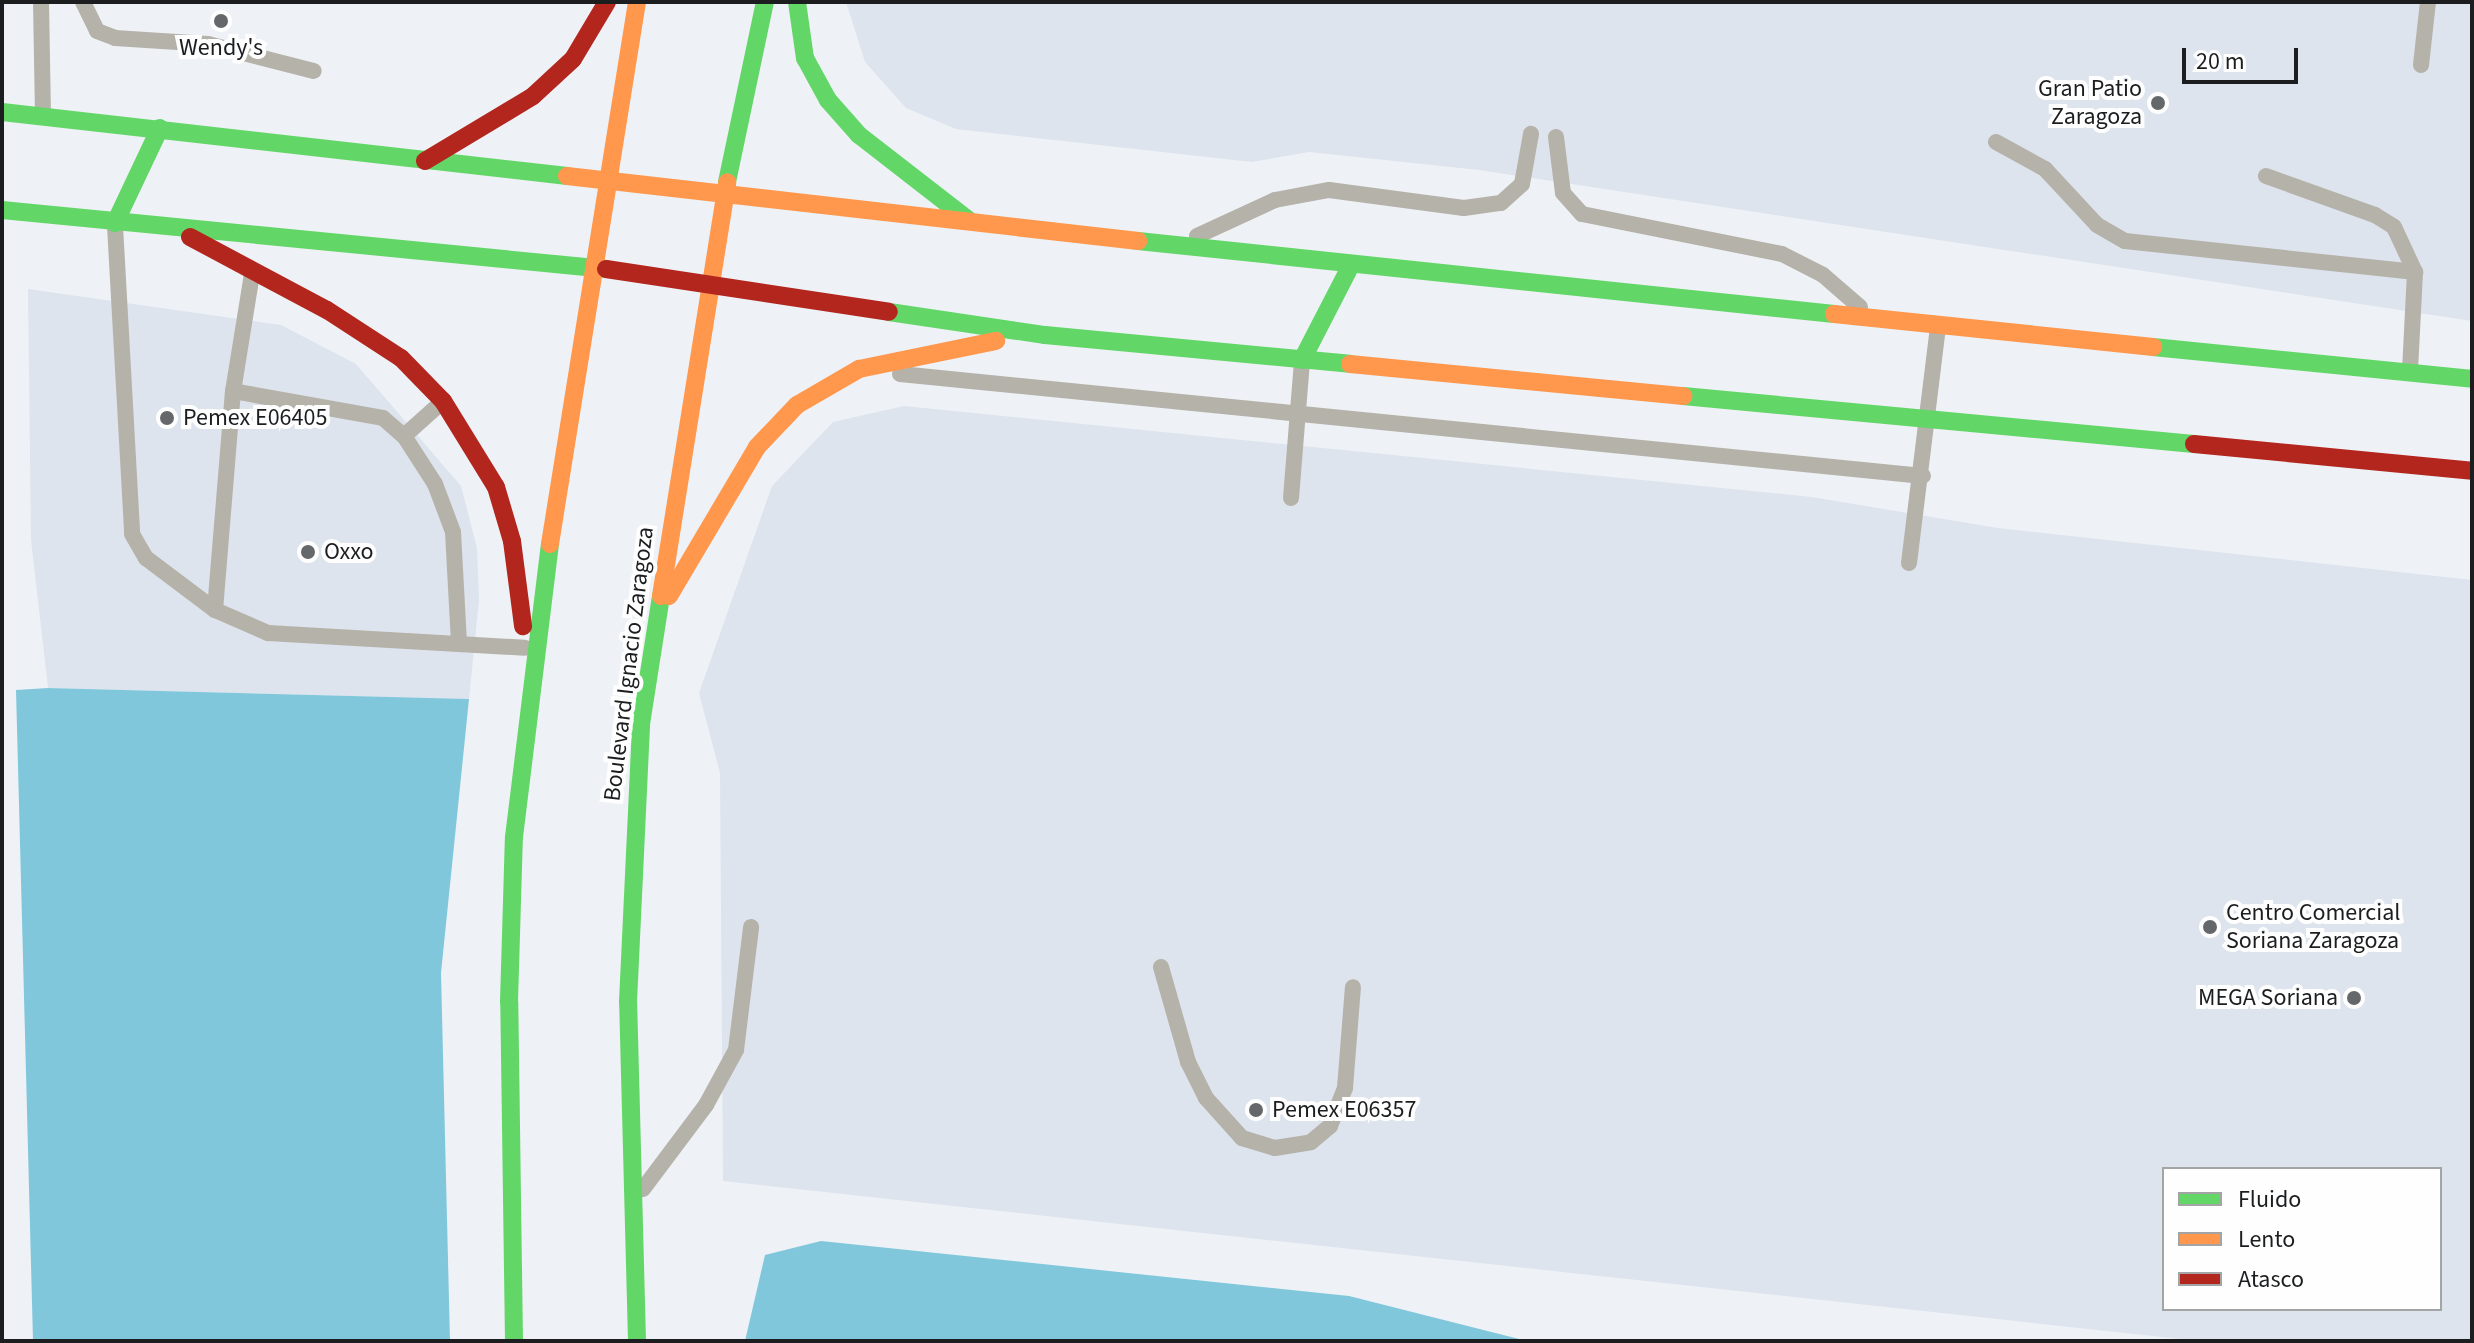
<!DOCTYPE html>
<style>
body{margin:0}
#map{position:relative;width:2474px;height:1343px;overflow:hidden;background:#eef2f6;font-family:"Source Sans 3",sans-serif}
div>[style]{position:absolute}
.built>*{inset:0;background:#dde4ed}
.water>*{inset:0;background:#80c7dc}
.lane>*{height:16px;margin:-8px;padding:0 8px;transform-origin:8px;border-radius:8px;background:#b5b2aa}
.fast>*{height:18px;margin:-9px;padding:0 9px;transform-origin:9px;border-radius:9px;background:#63d668}
.slow>*{height:18px;margin:-9px;padding:0 9px;transform-origin:9px;border-radius:9px;background:#ff974d}
.jam>*{height:18px;margin:-9px;padding:0 9px;transform-origin:9px;border-radius:9px;background:#b3261e}
.dots>*{width:22px;height:22px;translate:-50% -50%;box-sizing:border-box;border:4px solid #fefefe;border-radius:50%}
span{translate:-50% -50%;white-space:nowrap;text-align:center;line-height:1.15;-webkit-text-stroke:8px #fefefe;paint-order:stroke}
.poi-label{font-size:24px;color:#1b1d1f}
.right{translate:-100% -50%;text-align:right}
.left{translate:0 -50%;text-align:left}
.street-label{font-size:24px;color:#1b1d1f}
.frame{position:absolute;inset:0;border:4px solid #1b1d1f;pointer-events:none}
.legend{position:absolute;left:2162px;top:1167px;width:280px;height:144px;box-sizing:border-box;background:#fefefe;border:2px solid #a3a4a5;margin:0;padding:10px 14px;list-style:none;font-size:24px;color:#1b1d1f}
.legend li{display:flex;align-items:center;gap:16px;height:40px}
.legend b{width:40px;border:2px solid #a3a4a5}
.scale{position:absolute;left:2182px;top:48px;width:116px;height:36px;box-sizing:border-box;border:4px solid #1b1d1f;border-top:0;padding-left:10px;font-size:24px;line-height:28px;white-space:nowrap;color:#1b1d1f;-webkit-text-stroke:6px #fefefe;paint-order:stroke}
</style>
<div id="map">
<div class="built">
<div style="clip-path:polygon(846px 2px,2472px 2px,2472px 321px,1479px 170px,1309px 152px,1252px 162px,956px 129px,906px 108px,865px 62px)"></div>
<div style="clip-path:polygon(28px 289px,281px 325px,356px 364px,461px 486px,477px 548px,479px 600px,469px 699px,48px 688px,31px 540px)"></div>
<div style="clip-path:polygon(evenodd,904px 406px,1812px 497px,1998px 528px,2472px 580px,2472px 1341px,2199px 1341px,723px 1181px,720px 773px,699px 693px,772px 486px,833px 422px,904px 406px,2164px 1169px,2440px 1169px,2440px 1309px,2164px 1309px,2164px 1169px)"></div>
</div>
<div class="water">
<div style="clip-path:polygon(48px 688px,469px 699px,441px 973px,450px 1341px,33px 1341px,16px 690px)"></div>
<div style="clip-path:polygon(821px 1241px,1349px 1296px,1527px 1341px,745px 1341px,765px 1255px)"></div>
</div>
<div class="lane">
<div style="left:41px;top:2px;width:113px;rotate:89deg"></div>
<div style="left:83px;top:2px;width:32px;rotate:64deg"></div>
<div style="left:97px;top:31px;width:19px;rotate:21deg"></div>
<div style="left:115px;top:38px;width:93px;rotate:3.7deg"></div>
<div style="left:208px;top:44px;width:109px;rotate:14.3deg"></div>
<div style="left:2421px;top:65px;width:63px;rotate:-83.7deg"></div>
<div style="left:1556px;top:137px;width:56px;rotate:82.9deg"></div>
<div style="left:1563px;top:193px;width:28px;rotate:48deg"></div>
<div style="left:1582px;top:214px;width:204px;rotate:11.3deg"></div>
<div style="left:1782px;top:254px;width:46px;rotate:27.1deg"></div>
<div style="left:1823px;top:275px;width:49px;rotate:40.9deg"></div>
<div style="left:1996px;top:142px;width:56px;rotate:28.9deg"></div>
<div style="left:2045px;top:169px;width:76px;rotate:47.1deg"></div>
<div style="left:2097px;top:225px;width:32px;rotate:30deg"></div>
<div style="left:2125px;top:241px;width:292px;rotate:6.1deg"></div>
<div style="left:2266px;top:176px;width:116px;rotate:19.7deg"></div>
<div style="left:2375px;top:215px;width:22px;rotate:32deg"></div>
<div style="left:2394px;top:227px;width:50px;rotate:65deg"></div>
<div style="left:2415px;top:272px;width:99px;rotate:92.9deg"></div>
<div style="left:115px;top:226px;width:308px;rotate:86.8deg"></div>
<div style="left:132px;top:534px;width:28px;rotate:60deg"></div>
<div style="left:146px;top:558px;width:86px;rotate:37deg"></div>
<div style="left:215px;top:610px;width:58px;rotate:23.5deg"></div>
<div style="left:268px;top:633px;width:257px;rotate:3.3deg"></div>
<div style="left:1197px;top:236px;width:86px;rotate:-24.8deg"></div>
<div style="left:1275px;top:200px;width:55px;rotate:-10.5deg"></div>
<div style="left:1329px;top:190px;width:136px;rotate:7.6deg"></div>
<div style="left:1464px;top:208px;width:37px;rotate:-8deg"></div>
<div style="left:1501px;top:203px;width:28px;rotate:-42deg"></div>
<div style="left:1522px;top:184px;width:51px;rotate:-79.8deg"></div>
<div style="left:252px;top:274px;width:119px;rotate:99.2deg"></div>
<div style="left:233px;top:391px;width:152px;rotate:10.2deg"></div>
<div style="left:383px;top:418px;width:28px;rotate:41deg"></div>
<div style="left:404px;top:436px;width:57px;rotate:57.1deg"></div>
<div style="left:435px;top:484px;width:51px;rotate:69.4deg"></div>
<div style="left:453px;top:532px;width:112px;rotate:86.9deg"></div>
<div style="left:900px;top:374px;width:1028px;rotate:5.69deg"></div>
<div style="left:404px;top:436px;width:51px;rotate:-41.8deg"></div>
<div style="left:1291px;top:498px;width:137px;rotate:-85.4deg"></div>
<div style="left:1909px;top:563px;width:239px;rotate:-83deg"></div>
<div style="left:215px;top:610px;width:220px;rotate:-85.3deg"></div>
<div style="left:1161px;top:967px;width:99px;rotate:74.1deg"></div>
<div style="left:1188px;top:1062px;width:40px;rotate:63.4deg"></div>
<div style="left:1206px;top:1098px;width:54px;rotate:48deg"></div>
<div style="left:1242px;top:1138px;width:34px;rotate:17deg"></div>
<div style="left:1275px;top:1148px;width:36px;rotate:-9deg"></div>
<div style="left:1311px;top:1142px;width:25px;rotate:-40deg"></div>
<div style="left:1330px;top:1126px;width:41px;rotate:-68.5deg"></div>
<div style="left:1345px;top:1088px;width:101px;rotate:-85.5deg"></div>
<div style="left:643px;top:1189px;width:105px;rotate:-53.1deg"></div>
<div style="left:706px;top:1105px;width:63px;rotate:-61.4deg"></div>
<div style="left:736px;top:1050px;width:124px;rotate:-83deg"></div>
</div>
<div class="fast">
<div style="left:797px;top:2px;width:57px;rotate:81.9deg"></div>
<div style="left:805px;top:58px;width:48px;rotate:61.3deg"></div>
<div style="left:828px;top:100px;width:47px;rotate:48.5deg"></div>
<div style="left:859px;top:135px;width:140px;rotate:37.8deg"></div>
<div style="left:2px;top:112px;width:569px;rotate:6.46deg"></div>
<div style="left:727px;top:182px;width:184px;rotate:-78.1deg"></div>
<div style="left:2px;top:210px;width:607px;rotate:5.58deg"></div>
<div style="left:115px;top:223px;width:105px;rotate:-64.7deg"></div>
<div style="left:1138px;top:241px;width:700px;rotate:5.99deg"></div>
<div style="left:889px;top:312px;width:158px;rotate:8.4deg"></div>
<div style="left:1045px;top:335px;width:306px;rotate:5.4deg"></div>
<div style="left:2153px;top:347px;width:321px;rotate:5.7deg"></div>
<div style="left:1302px;top:360px;width:107px;rotate:-62.7deg"></div>
<div style="left:1683px;top:396px;width:513px;rotate:5.37deg"></div>
<div style="left:514px;top:1341px;width:339px;rotate:-90.8deg"></div>
<div style="left:509px;top:1002px;width:165px;rotate:-88.3deg"></div>
<div style="left:514px;top:837px;width:295px;rotate:-83deg"></div>
<div style="left:637px;top:1341px;width:339px;rotate:-91.5deg"></div>
<div style="left:628px;top:1002px;width:278px;rotate:-87.3deg"></div>
<div style="left:641px;top:724px;width:130px;rotate:-81.1deg"></div>
</div>
<div class="slow">
<div style="left:567px;top:176px;width:575px;rotate:6.49deg"></div>
<div style="left:1834px;top:314px;width:321px;rotate:5.9deg"></div>
<div style="left:1350px;top:364px;width:335px;rotate:5.5deg"></div>
<div style="left:550px;top:544px;width:549px;rotate:-80.88deg"></div>
<div style="left:661px;top:596px;width:419px;rotate:-80.9deg"></div>
<div style="left:669px;top:596px;width:173px;rotate:-59.4deg"></div>
<div style="left:757px;top:447px;width:58px;rotate:-46.4deg"></div>
<div style="left:797px;top:405px;width:72px;rotate:-30.1deg"></div>
<div style="left:859px;top:369px;width:140px;rotate:-11.6deg"></div>
</div>
<div class="jam">
<div style="left:425px;top:161px;width:126px;rotate:-31deg"></div>
<div style="left:533px;top:96px;width:54px;rotate:-42.8deg"></div>
<div style="left:573px;top:59px;width:66px;rotate:-59.2deg"></div>
<div style="left:190px;top:237px;width:155px;rotate:28.1deg"></div>
<div style="left:327px;top:310px;width:88px;rotate:33deg"></div>
<div style="left:401px;top:358px;width:60px;rotate:45.7deg"></div>
<div style="left:443px;top:401px;width:101px;rotate:58.4deg"></div>
<div style="left:496px;top:487px;width:56px;rotate:73.5deg"></div>
<div style="left:512px;top:541px;width:86px;rotate:82.6deg"></div>
<div style="left:606px;top:269px;width:286px;rotate:8.6deg"></div>
<div style="left:2194px;top:444px;width:279px;rotate:5.5deg"></div>
</div>
<div class="dots">
<div style="left:221px;top:21px;background:#65686a"></div>
<div style="left:2158px;top:103px;background:#65686a"></div>
<div style="left:167px;top:418px;background:#65686a"></div>
<div style="left:308px;top:552px;background:#65686a"></div>
<div style="left:2210px;top:927px;background:#65686a"></div>
<div style="left:2354px;top:998px;background:#65686a"></div>
<div style="left:1256px;top:1110px;background:#65686a"></div>
</div>
<div class="poi-label">
<span style="left:221px;top:48px">Wendy's</span>
<span class="right" style="left:2142px;top:103px">Gran Patio<br>Zaragoza</span>
<span class="left" style="left:183px;top:418px">Pemex E06405</span>
<span class="left" style="left:324px;top:552px">Oxxo</span>
<span class="left" style="left:2226px;top:927px">Centro Comercial<br>Soriana Zaragoza</span>
<span class="right" style="left:2338px;top:998px">MEGA Soriana</span>
<span class="left" style="left:1272px;top:1110px">Pemex E06357</span>
</div>
<div class="street-label">
<span style="left:629px;top:664px;rotate:-83deg">Boulevard Ignacio Zaragoza</span>
</div>
<div class="frame"></div>
<ul class="legend">
<li><b style="height:10px;background:#63d668"></b>Fluido</li>
<li><b style="height:10px;background:#ff974d"></b>Lento</li>
<li><b style="height:10px;background:#b3261e"></b>Atasco</li>
</ul>
<div class="scale">20 m</div>
</div>
